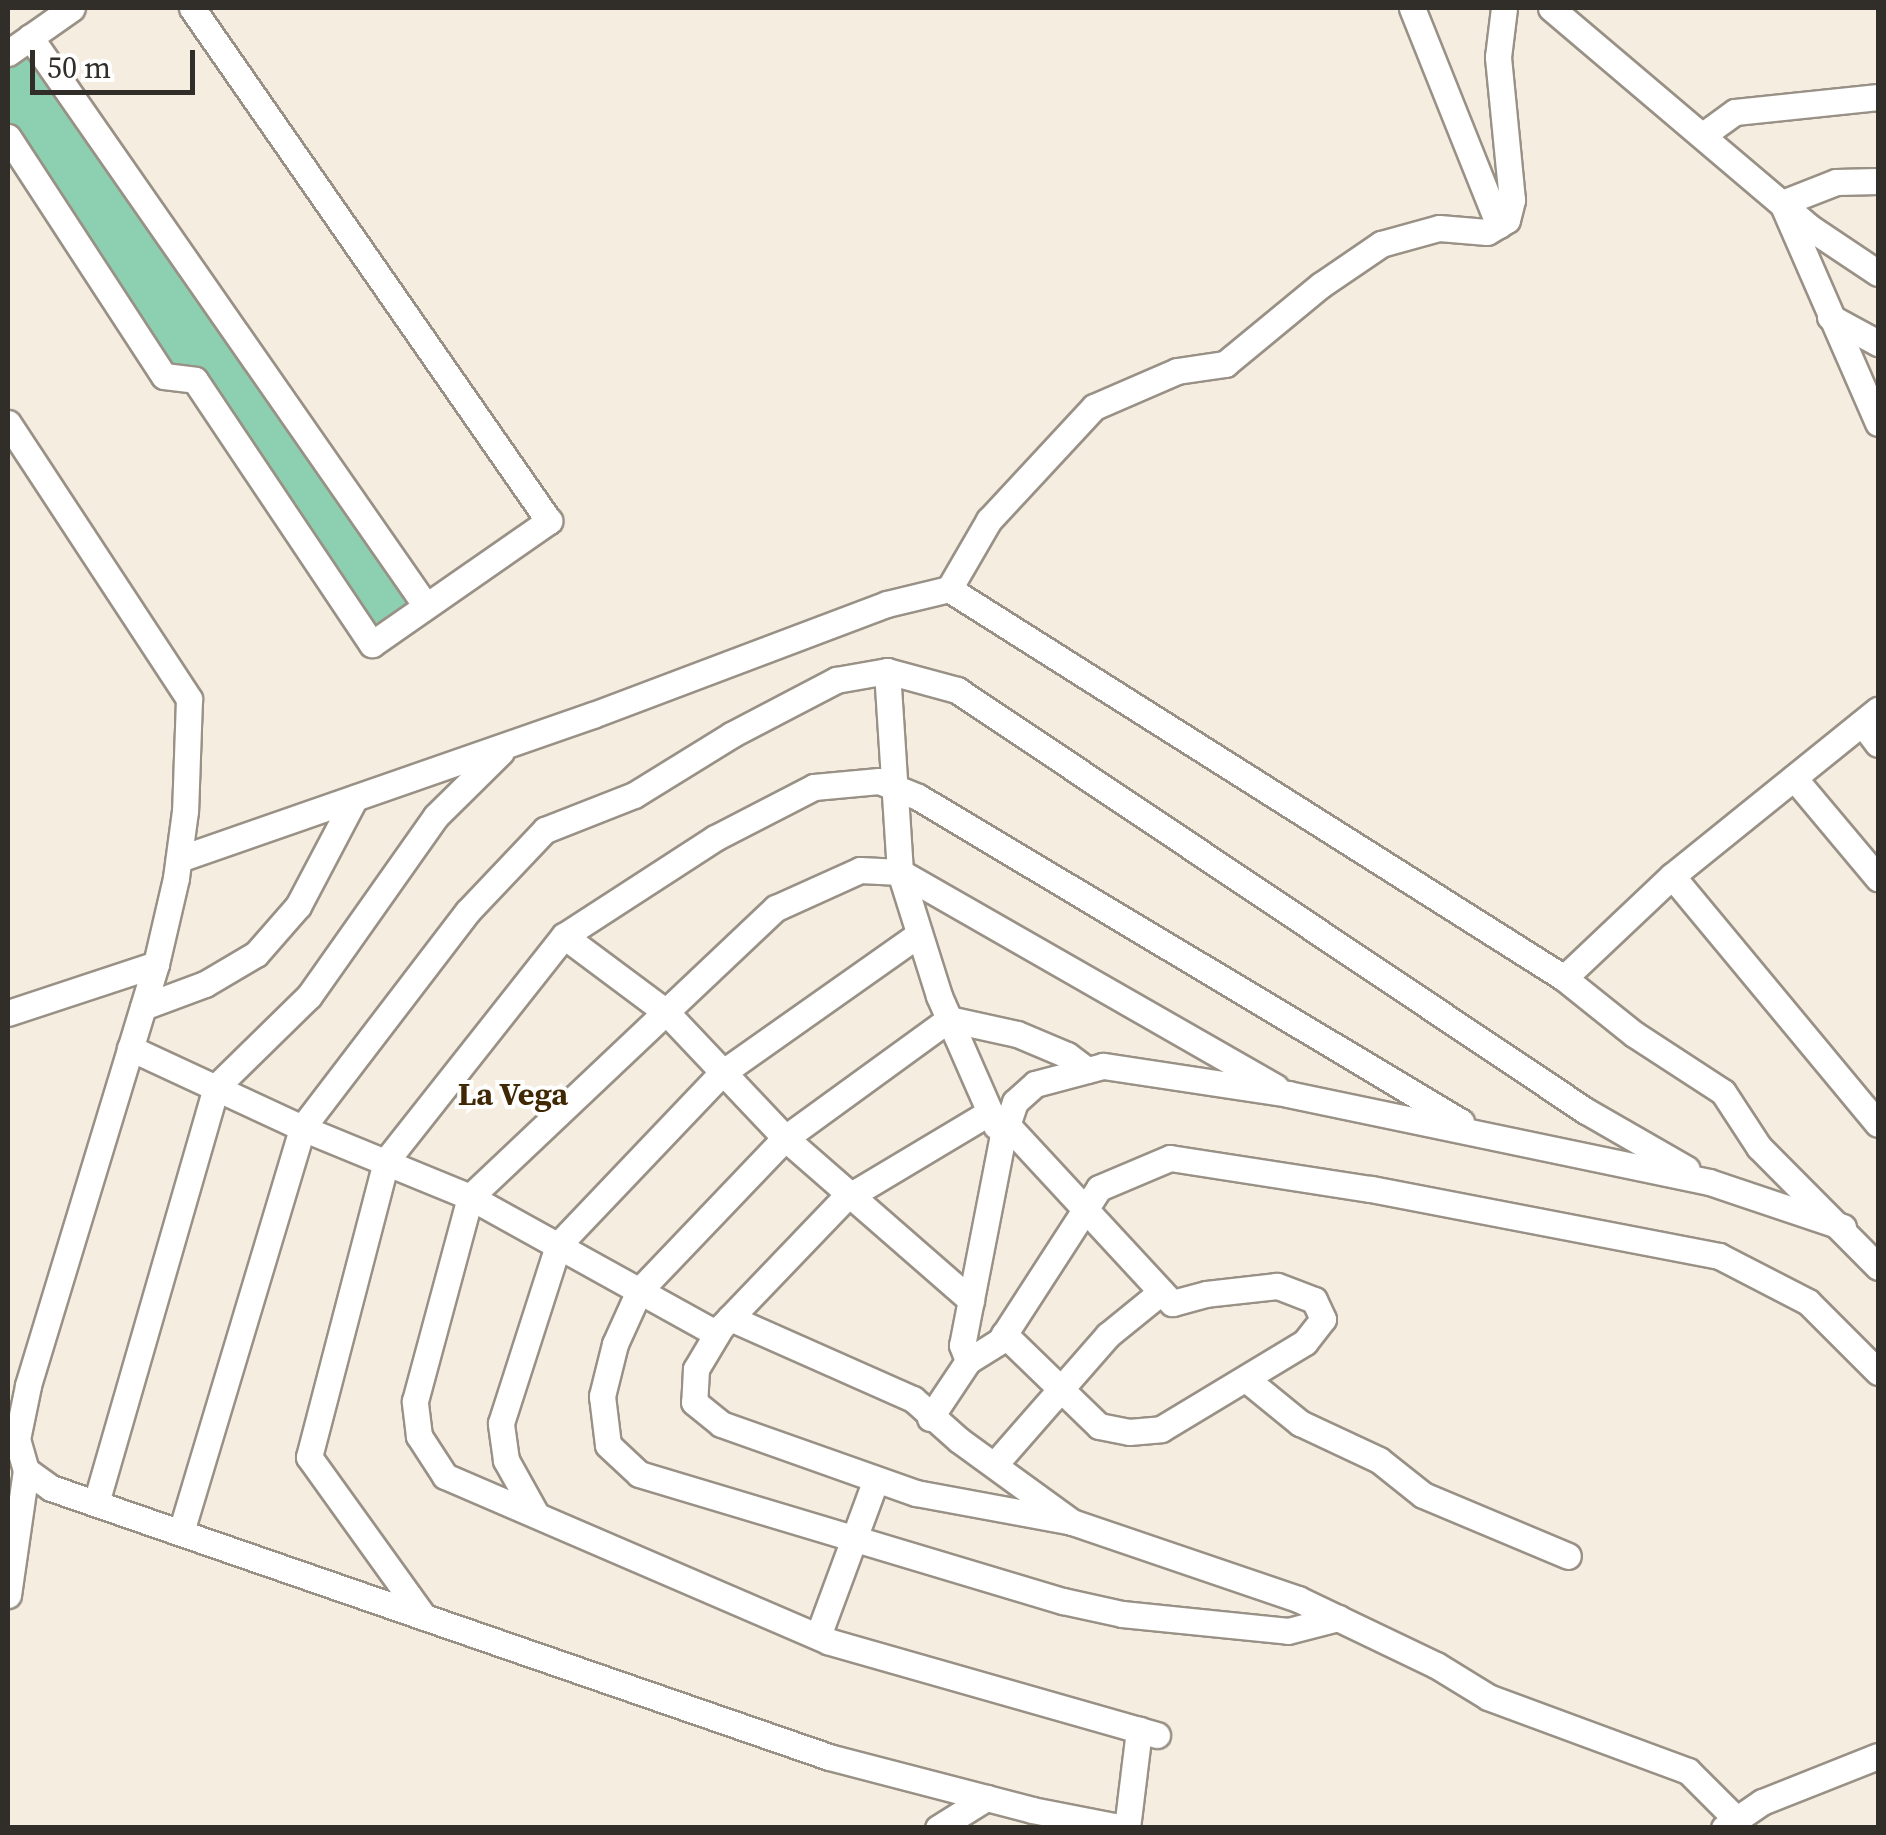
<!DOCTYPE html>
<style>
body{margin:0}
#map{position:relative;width:1886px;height:1835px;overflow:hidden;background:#f6ede1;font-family:"Source Serif 4",serif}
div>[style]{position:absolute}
.green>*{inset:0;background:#8cd0b1}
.roads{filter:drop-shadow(2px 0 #999186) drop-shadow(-2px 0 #999186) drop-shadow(0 2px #999186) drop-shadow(0 -2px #999186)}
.street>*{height:25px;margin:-12.5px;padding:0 12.5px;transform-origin:12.5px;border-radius:12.5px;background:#fff}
span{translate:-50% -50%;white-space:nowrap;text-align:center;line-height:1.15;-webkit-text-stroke:8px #fff;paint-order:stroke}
.quarter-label{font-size:32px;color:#402804;font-weight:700}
.frame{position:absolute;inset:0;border:10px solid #312e29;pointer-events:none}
.scale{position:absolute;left:30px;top:50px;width:165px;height:45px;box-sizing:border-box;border:5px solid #312e29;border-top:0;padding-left:12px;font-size:30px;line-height:35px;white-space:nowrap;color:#312e29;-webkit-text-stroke:8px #fff;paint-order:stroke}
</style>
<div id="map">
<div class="green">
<div style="clip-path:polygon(30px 48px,414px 605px,374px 627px,170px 367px,8px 120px,8px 62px)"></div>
</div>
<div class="roads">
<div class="street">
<div style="left:1412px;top:8px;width:234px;rotate:68.2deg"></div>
<div style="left:1551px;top:8px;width:338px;rotate:40.3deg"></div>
<div style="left:1809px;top:227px;width:83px;rotate:33.7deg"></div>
<div style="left:30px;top:37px;width:693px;rotate:55.16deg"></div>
<div style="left:8px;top:53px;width:78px;rotate:-35.1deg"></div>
<div style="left:1703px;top:135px;width:39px;rotate:-36deg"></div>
<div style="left:1735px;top:112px;width:144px;rotate:-6deg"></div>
<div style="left:8px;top:137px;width:285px;rotate:56.9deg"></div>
<div style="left:164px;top:376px;width:31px;rotate:7deg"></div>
<div style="left:195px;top:380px;width:318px;rotate:56.2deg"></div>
<div style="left:372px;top:644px;width:216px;rotate:-34.8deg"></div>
<div style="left:549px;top:521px;width:625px;rotate:-124.83deg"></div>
<div style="left:1878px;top:181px;width:42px;rotate:178.6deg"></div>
<div style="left:1836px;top:182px;width:58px;rotate:158.7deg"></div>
<div style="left:1782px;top:203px;width:240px;rotate:66.4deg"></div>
<div style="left:1830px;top:317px;width:55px;rotate:28.4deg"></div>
<div style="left:8px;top:423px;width:330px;rotate:56.7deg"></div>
<div style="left:189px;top:699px;width:112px;rotate:92deg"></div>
<div style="left:185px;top:811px;width:68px;rotate:97.7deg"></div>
<div style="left:176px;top:878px;width:88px;rotate:103.1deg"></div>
<div style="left:156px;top:964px;width:441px;rotate:106.9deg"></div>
<div style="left:28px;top:1386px;width:54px;rotate:101.7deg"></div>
<div style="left:17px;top:1439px;width:32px;rotate:74deg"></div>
<div style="left:26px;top:1470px;width:31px;rotate:36deg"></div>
<div style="left:51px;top:1488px;width:823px;rotate:19.07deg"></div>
<div style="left:829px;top:1757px;width:210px;rotate:14.6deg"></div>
<div style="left:1032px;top:1810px;width:94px;rotate:11.1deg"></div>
<div style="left:949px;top:589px;width:80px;rotate:-59.9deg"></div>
<div style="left:989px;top:520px;width:154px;rotate:-47.1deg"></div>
<div style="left:1094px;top:407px;width:90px;rotate:-23.4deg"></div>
<div style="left:1177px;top:371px;width:49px;rotate:-8.3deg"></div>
<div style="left:1225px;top:364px;width:124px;rotate:-39.5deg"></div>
<div style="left:1321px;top:285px;width:73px;rotate:-34.3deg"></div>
<div style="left:1381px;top:244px;width:60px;rotate:-15.4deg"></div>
<div style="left:1439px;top:228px;width:48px;rotate:4.8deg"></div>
<div style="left:1487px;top:232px;width:23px;rotate:-31deg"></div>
<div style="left:1507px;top:220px;width:21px;rotate:-76deg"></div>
<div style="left:1512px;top:200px;width:144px;rotate:-95.6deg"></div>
<div style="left:1498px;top:57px;width:49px;rotate:-83deg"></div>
<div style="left:887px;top:671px;width:201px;rotate:86.3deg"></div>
<div style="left:900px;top:872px;width:130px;rotate:72.5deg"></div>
<div style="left:939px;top:996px;width:142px;rotate:66.3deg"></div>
<div style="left:1862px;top:723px;width:26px;rotate:53deg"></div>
<div style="left:1794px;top:778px;width:131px;rotate:50deg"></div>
<div style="left:179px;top:859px;width:438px;rotate:-19.2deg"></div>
<div style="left:593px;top:715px;width:314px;rotate:-20.7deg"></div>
<div style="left:887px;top:604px;width:64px;rotate:-13.6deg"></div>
<div style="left:949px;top:589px;width:728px;rotate:32.31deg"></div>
<div style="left:1564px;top:978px;width:149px;rotate:-43.4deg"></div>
<div style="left:1672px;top:876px;width:265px;rotate:-38.9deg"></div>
<div style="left:1672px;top:876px;width:322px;rotate:50.3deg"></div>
<div style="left:564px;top:936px;width:127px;rotate:36.7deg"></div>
<div style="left:666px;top:1012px;width:173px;rotate:46.6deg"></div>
<div style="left:785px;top:1138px;width:247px;rotate:41.1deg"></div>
<div style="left:1564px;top:978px;width:90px;rotate:38.7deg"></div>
<div style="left:1634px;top:1034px;width:106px;rotate:33.1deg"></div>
<div style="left:1723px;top:1092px;width:66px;rotate:56.8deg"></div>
<div style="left:1759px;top:1147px;width:169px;rotate:45.2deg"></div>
<div style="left:143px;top:1007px;width:66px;rotate:-20.4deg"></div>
<div style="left:205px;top:984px;width:59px;rotate:-30.5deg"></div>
<div style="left:256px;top:954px;width:64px;rotate:-48.8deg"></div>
<div style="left:298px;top:906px;width:122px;rotate:-62.2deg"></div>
<div style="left:8px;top:1013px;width:156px;rotate:-18.3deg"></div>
<div style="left:130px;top:1048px;width:190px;rotate:24.9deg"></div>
<div style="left:302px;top:1128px;width:182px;rotate:22.3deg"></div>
<div style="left:470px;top:1197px;width:282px;rotate:29deg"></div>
<div style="left:1087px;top:1070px;width:25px;rotate:-143deg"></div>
<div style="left:1067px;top:1055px;width:54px;rotate:-157.2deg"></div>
<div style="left:1017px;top:1034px;width:70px;rotate:-167.6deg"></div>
<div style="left:949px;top:1019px;width:203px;rotate:144deg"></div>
<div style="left:785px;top:1138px;width:211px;rotate:133.7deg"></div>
<div style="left:639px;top:1291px;width:58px;rotate:114.4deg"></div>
<div style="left:615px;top:1344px;width:54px;rotate:104deg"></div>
<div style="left:602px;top:1396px;width:49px;rotate:83deg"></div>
<div style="left:608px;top:1445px;width:42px;rotate:43.1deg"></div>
<div style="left:639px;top:1474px;width:443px;rotate:16.7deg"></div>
<div style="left:1063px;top:1601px;width:60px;rotate:12.4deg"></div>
<div style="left:1122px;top:1614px;width:167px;rotate:5.8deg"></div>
<div style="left:1288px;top:1631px;width:52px;rotate:-14.6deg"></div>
<div style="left:990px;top:1112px;width:171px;rotate:149.1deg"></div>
<div style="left:843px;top:1200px;width:176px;rotate:133.8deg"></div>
<div style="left:721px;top:1327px;width:49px;rotate:120.8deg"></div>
<div style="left:696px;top:1369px;width:33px;rotate:93deg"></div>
<div style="left:694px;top:1402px;width:35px;rotate:39deg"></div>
<div style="left:721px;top:1424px;width:207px;rotate:19.5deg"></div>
<div style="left:916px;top:1493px;width:154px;rotate:10.5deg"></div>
<div style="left:1843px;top:1227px;width:141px;rotate:-161.4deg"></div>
<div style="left:1709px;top:1182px;width:429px;rotate:-168.2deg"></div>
<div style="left:1289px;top:1094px;width:188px;rotate:-171.4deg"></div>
<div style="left:1103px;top:1066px;width:70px;rotate:165.2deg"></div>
<div style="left:1035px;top:1084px;width:27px;rotate:138deg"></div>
<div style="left:1015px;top:1102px;width:40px;rotate:108.9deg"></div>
<div style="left:1002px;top:1140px;width:209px;rotate:101deg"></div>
<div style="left:962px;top:1345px;width:17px;rotate:69deg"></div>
<div style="left:968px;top:1361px;width:38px;rotate:-32deg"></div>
<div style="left:1000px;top:1341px;width:182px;rotate:-57.1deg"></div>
<div style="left:1099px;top:1188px;width:77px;rotate:-22.9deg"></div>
<div style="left:1170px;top:1158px;width:203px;rotate:8.8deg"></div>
<div style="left:1371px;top:1189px;width:354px;rotate:10.9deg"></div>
<div style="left:1719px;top:1256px;width:100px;rotate:27.3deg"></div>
<div style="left:1808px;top:1302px;width:99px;rotate:45deg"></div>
<div style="left:730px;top:1318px;width:200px;rotate:23.9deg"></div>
<div style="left:913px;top:1399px;width:62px;rotate:41.7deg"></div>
<div style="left:959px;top:1440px;width:140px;rotate:36deg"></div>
<div style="left:1072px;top:1522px;width:239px;rotate:18.8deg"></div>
<div style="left:1298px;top:1599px;width:153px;rotate:25.6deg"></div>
<div style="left:1436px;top:1665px;width:61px;rotate:31.6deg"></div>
<div style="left:1488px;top:1697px;width:213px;rotate:20.3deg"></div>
<div style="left:1688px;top:1771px;width:65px;rotate:45deg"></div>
<div style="left:1004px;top:1334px;width:132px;rotate:44.1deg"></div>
<div style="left:1099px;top:1426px;width:31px;rotate:11deg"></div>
<div style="left:1129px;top:1432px;width:32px;rotate:-5deg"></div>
<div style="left:1161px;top:1429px;width:168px;rotate:-31.1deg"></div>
<div style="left:1305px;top:1342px;width:29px;rotate:-52deg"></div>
<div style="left:1323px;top:1319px;width:21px;rotate:-115deg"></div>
<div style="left:1314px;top:1300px;width:40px;rotate:-159deg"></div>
<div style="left:1277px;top:1286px;width:71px;rotate:173.6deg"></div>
<div style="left:1206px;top:1294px;width:35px;rotate:165deg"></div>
<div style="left:1172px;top:1303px;width:243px;rotate:-132.8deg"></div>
<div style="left:1246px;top:1379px;width:70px;rotate:39.2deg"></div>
<div style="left:1300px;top:1423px;width:87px;rotate:25.1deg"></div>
<div style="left:1379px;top:1460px;width:56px;rotate:38.5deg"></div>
<div style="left:1423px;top:1495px;width:157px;rotate:22.8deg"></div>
<div style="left:930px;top:1418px;width:69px;rotate:-56.3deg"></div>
<div style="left:995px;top:1464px;width:171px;rotate:-48.8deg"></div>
<div style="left:1108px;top:1335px;width:68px;rotate:-39.1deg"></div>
<div style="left:96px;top:1503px;width:433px;rotate:-73.9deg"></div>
<div style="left:216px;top:1087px;width:130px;rotate:-44.4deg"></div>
<div style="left:309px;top:996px;width:220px;rotate:-54.8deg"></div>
<div style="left:436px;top:816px;width:91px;rotate:-44.6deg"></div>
<div style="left:536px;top:1514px;width:62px;rotate:-119.1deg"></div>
<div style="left:506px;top:1460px;width:37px;rotate:-98deg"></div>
<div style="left:501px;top:1423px;width:187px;rotate:-72.2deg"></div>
<div style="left:558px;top:1245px;width:238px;rotate:-46.4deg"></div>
<div style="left:722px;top:1073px;width:241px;rotate:-35.2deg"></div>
<div style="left:181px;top:1532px;width:422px;rotate:-73.3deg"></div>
<div style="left:302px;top:1128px;width:273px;rotate:-52.6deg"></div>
<div style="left:468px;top:911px;width:112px;rotate:-46.5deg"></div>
<div style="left:545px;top:830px;width:96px;rotate:-21.5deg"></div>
<div style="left:634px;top:795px;width:114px;rotate:-31.7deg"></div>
<div style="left:731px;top:735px;width:119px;rotate:-27.6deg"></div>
<div style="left:836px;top:680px;width:52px;rotate:-10deg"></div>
<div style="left:887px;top:671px;width:73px;rotate:15.2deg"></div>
<div style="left:957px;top:690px;width:757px;rotate:33.8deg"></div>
<div style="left:1586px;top:1111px;width:116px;rotate:29.9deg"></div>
<div style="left:8px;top:1595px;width:126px;rotate:-81.8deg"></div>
<div style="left:424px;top:1617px;width:197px;rotate:-125.7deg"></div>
<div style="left:309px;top:1457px;width:306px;rotate:-75.4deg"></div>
<div style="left:386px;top:1161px;width:287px;rotate:-51.7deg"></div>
<div style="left:564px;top:936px;width:180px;rotate:-33deg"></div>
<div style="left:715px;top:838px;width:111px;rotate:-27.3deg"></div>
<div style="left:814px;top:787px;width:65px;rotate:-5.3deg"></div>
<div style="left:879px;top:781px;width:42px;rotate:22.3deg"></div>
<div style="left:918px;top:797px;width:633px;rotate:30.9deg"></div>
<div style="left:818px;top:1636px;width:167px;rotate:-69.7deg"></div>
<div style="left:1157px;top:1735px;width:342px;rotate:-164.1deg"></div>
<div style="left:828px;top:1641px;width:417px;rotate:-156.7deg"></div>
<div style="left:445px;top:1476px;width:48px;rotate:-123deg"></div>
<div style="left:419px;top:1436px;width:35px;rotate:-97deg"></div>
<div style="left:415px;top:1401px;width:211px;rotate:-74.9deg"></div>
<div style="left:470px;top:1197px;width:421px;rotate:-43.4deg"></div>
<div style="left:776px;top:908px;width:92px;rotate:-24.3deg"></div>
<div style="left:860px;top:870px;width:40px;rotate:2.9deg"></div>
<div style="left:900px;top:872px;width:433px;rotate:29.8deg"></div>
<div style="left:938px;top:1828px;width:57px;rotate:-32deg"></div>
<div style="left:1127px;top:1828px;width:99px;rotate:-83deg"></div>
<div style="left:1724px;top:1828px;width:46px;rotate:-34.4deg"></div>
<div style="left:1762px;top:1802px;width:125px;rotate:-21.6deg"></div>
</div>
</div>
<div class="quarter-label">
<span style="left:513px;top:1094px">La Vega</span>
</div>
<div class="frame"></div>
<div class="scale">50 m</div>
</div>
